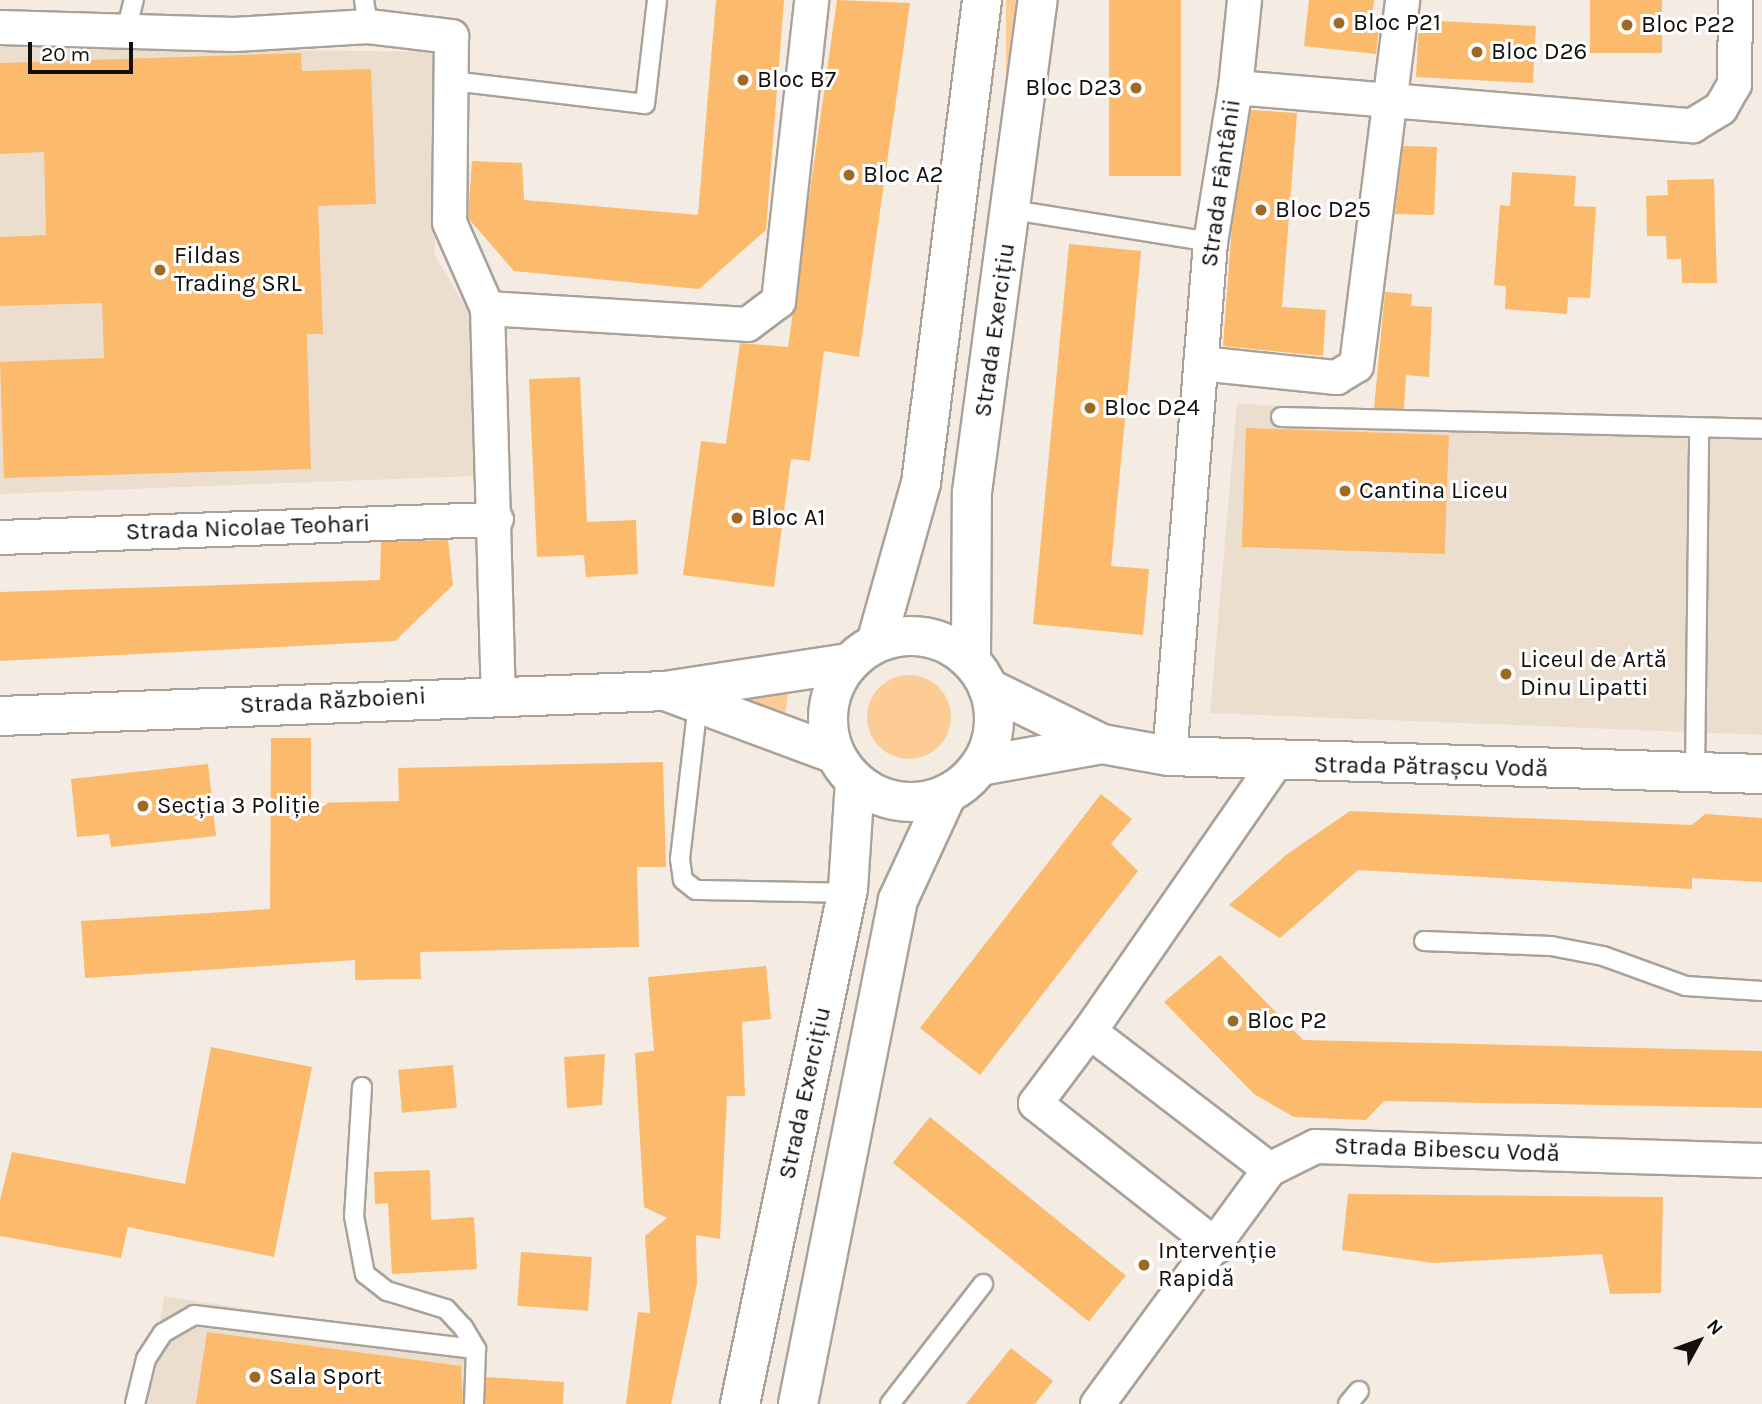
<!DOCTYPE html>
<meta charset="utf-8">
<style>
body{margin:0}
#map{position:relative;width:1762px;height:1404px;overflow:hidden;background:#f4ebe2;font-family:Karla,sans-serif}
div>[style]{position:absolute}
.built>*{inset:0;background:#ecdecf}
.green>*{inset:0;background:#fdcb94;transform-origin:0 0}
.round{border-radius:50%}
.building>*{inset:0;background:#fcba6c;transform-origin:0 0}
.roads{filter:drop-shadow(2px 0 #aaa299) drop-shadow(-2px 0 #aaa299) drop-shadow(0 2px #aaa299) drop-shadow(0 -2px #aaa299)}
.lane>*{height:18px;margin:-9px;padding:0 9px;transform-origin:9px;border-radius:9px;background:#fff}
.street>*{height:33px;margin:-16.5px;padding:0 16.5px;transform-origin:16.5px;border-radius:16.5px;background:#fff}
.secondary>*{height:38px;margin:-19px;padding:0 19px;transform-origin:19px;border-radius:19px;background:#fff}
.secondary>.ring{margin:-19px;padding:0;box-sizing:content-box;background:none;border:38px solid #fff;border-radius:50%}
.dots>*{width:19px;height:19px;translate:-50% -50%;box-sizing:border-box;border:4px solid #fff;border-radius:50%}
span{translate:-50% -50%;white-space:nowrap;text-align:center;line-height:1.15;-webkit-text-stroke:6px #fff;paint-order:stroke}
.poi-label{font-size:24px;color:#120f0c}
.left{translate:0 -50%;text-align:left}
.right{translate:-100% -50%;text-align:right}
.street-label{font-size:24px;color:#120f0c}
.north{position:absolute;left:1664px;top:1306px;width:70px;height:70px;-webkit-text-stroke:5px #fff;paint-order:stroke;rotate:49deg;font-size:19px;font-weight:700;line-height:28px;text-align:center;color:#120f0c}
.north::after{content:'';display:block;margin:auto;width:24px;height:32px;background:#120f0c;clip-path:polygon(50% 0,100% 100%,50% 72%,0 100%)}
.scale{position:absolute;left:28px;top:42px;width:105px;height:32px;box-sizing:border-box;border:4px solid #120f0c;border-top:0;padding-left:9px;font-size:21px;line-height:24px;white-space:nowrap;color:#120f0c;-webkit-text-stroke:5px #fff;paint-order:stroke}
</style>
<div id="map">
<div class="built">
<div style="clip-path:polygon(0 47px,443px 52px,434px 254px,472px 318px,475px 476px,0 494px)"></div>
<div style="clip-path:polygon(1237px 403px,1503px 423px,1762px 423px,1762px 735px,1210px 713px)"></div>
<div style="clip-path:polygon(164px 1296px,473px 1344px,466px 1404px,148px 1404px)"></div>
</div>
<div class="green">
<div style="left:1006px;top:0;width:15px;height:249px"></div>
<div class="round" style="left:867px;top:675px;width:84px;height:84px"></div>
<div style="clip-path:polygon(788px 693px,785px 715px,724px 695px)"></div>
</div>
<div class="building">
<div style="clip-path:polygon(716px 0,784px 0,766px 230px,699px 289px,514px 271px,468px 218px,472px 161px,522px 163px,524px 200px,698px 215px)"></div>
<div style="clip-path:polygon(837px 0,910px 3px,859px 357px,824px 351px,810px 461px,791px 459px,774px 587px,683px 575px,701px 441px,726px 444px,740px 343px,788px 347px)"></div>
<div style="left:1109px;top:0;width:72px;height:176px"></div>
<div style="clip-path:polygon(1309px 0,1374px 0,1372px 17px,1380px 18px,1376px 54px,1304px 46px)"></div>
<div style="left:1590px;top:0;width:72px;height:53px"></div>
<div style="left:1419px;top:20px;width:117px;height:57px;rotate:3deg"></div>
<div style="clip-path:polygon(301px 53px,302px 71px,371px 69px,376px 204px,318px 206px,323px 334px,307px 334px,311px 469px,4px 478px,0 362px,104px 358px,102px 303px,0 306px,0 237px,46px 235px,44px 152px,0 154px,0 63px)"></div>
<div style="clip-path:polygon(1251px 110px,1297px 113px,1282px 307px,1326px 310px,1323px 356px,1223px 346px,1232px 226px)"></div>
<div style="clip-path:polygon(1403px 146px,1437px 147px,1434px 215px,1395px 214px)"></div>
<div style="clip-path:polygon(1512px 172px,1576px 176px,1574px 206px,1596px 207px,1590px 298px,1568px 297px,1567px 314px,1505px 309px,1506px 286px,1494px 285px,1500px 205px,1510px 206px)"></div>
<div style="clip-path:polygon(1714px 179px,1717px 283px,1682px 283px,1681px 259px,1667px 259px,1666px 236px,1647px 236px,1646px 196px,1668px 195px,1667px 180px)"></div>
<div style="clip-path:polygon(1069px 244px,1141px 251px,1111px 566px,1149px 569px,1143px 635px,1033px 624px)"></div>
<div style="clip-path:polygon(1385px 292px,1412px 294px,1411px 306px,1432px 307px,1429px 377px,1406px 375px,1404px 409px,1374px 408px)"></div>
<div style="clip-path:polygon(580px 377px,587px 522px,636px 520px,638px 574px,586px 577px,584px 555px,537px 557px,529px 379px)"></div>
<div style="left:1246px;top:428px;width:203px;height:119px;rotate:2deg"></div>
<div style="clip-path:polygon(448px 540px,453px 585px,395px 641px,0 661px,0 592px,380px 580px,381px 542px)"></div>
<div style="clip-path:polygon(271px 738px,311px 738px,311px 803px,399px 801px,398px 768px,663px 762px,666px 867px,637px 867px,639px 947px,420px 952px,421px 979px,355px 980px,355px 960px,85px 978px,81px 921px,270px 909px)"></div>
<div style="clip-path:polygon(208px 764px,216px 836px,111px 847px,109px 834px,77px 837px,71px 779px)"></div>
<div style="clip-path:polygon(1101px 794px,1132px 819px,1111px 844px,1138px 871px,980px 1075px,920px 1028px)"></div>
<div style="clip-path:polygon(1350px 811px,1692px 825px,1705px 814px,1762px 818px,1762px 882px,1692px 878px,1692px 889px,1358px 870px,1280px 938px,1229px 905px,1286px 855px)"></div>
<div style="clip-path:polygon(1220px 955px,1303px 1040px,1762px 1051px,1762px 1108px,1384px 1101px,1366px 1120px,1294px 1117px,1254px 1094px,1164px 1002px)"></div>
<div style="clip-path:polygon(766px 966px,771px 1019px,742px 1022px,745px 1096px,727px 1096px,720px 1239px,696px 1235px,697px 1284px,671px 1404px,626px 1404px,638px 1312px,650px 1313px,645px 1236px,667px 1218px,644px 1207px,635px 1053px,654px 1051px,648px 977px)"></div>
<div style="clip-path:polygon(211px 1047px,312px 1067px,274px 1257px,128px 1227px,121px 1258px,0 1236px,0 1200px,12px 1152px,185px 1184px)"></div>
<div style="clip-path:polygon(605px 1054px,602px 1105px,567px 1108px,564px 1057px)"></div>
<div style="left:453px;top:1065px;width:43px;height:55px;rotate:85deg"></div>
<div style="left:930px;top:1117px;width:252px;height:59px;rotate:39deg"></div>
<div style="clip-path:polygon(430px 1170px,431px 1220px,474px 1217px,477px 1269px,392px 1274px,388px 1203px,375px 1204px,374px 1172px)"></div>
<div style="clip-path:polygon(1348px 1194px,1663px 1197px,1661px 1293px,1610px 1294px,1602px 1254px,1433px 1263px,1342px 1250px)"></div>
<div style="left:521px;top:1252px;width:71px;height:54px;rotate:4deg"></div>
<div style="clip-path:polygon(207px 1332px,461px 1366px,463px 1404px,196px 1404px)"></div>
<div style="clip-path:polygon(1011px 1348px,1053px 1381px,1035px 1404px,966px 1404px)"></div>
<div style="clip-path:polygon(486px 1377px,564px 1382px,563px 1404px,485px 1404px)"></div>
</div>
<div class="roads">
<div class="lane">
<div style="left:364px;top:0;width:26px;rotate:81deg"></div>
<div style="left:126px;top:31px;width:32px;rotate:-76deg"></div>
<div style="left:452px;top:81px;width:194px;rotate:6.8deg"></div>
<div style="left:645px;top:104px;width:105px;rotate:-83.4deg"></div>
<div style="left:1013px;top:210px;width:200px;rotate:9.2deg"></div>
<div style="left:1281px;top:417px;width:481px;rotate:1.4deg"></div>
<div style="left:698px;top:703px;width:157px;rotate:96.6deg"></div>
<div style="left:680px;top:859px;width:21px;rotate:82deg"></div>
<div style="left:683px;top:880px;width:16px;rotate:38deg"></div>
<div style="left:696px;top:890px;width:151px;rotate:1.1deg"></div>
<div style="left:1695px;top:773px;width:345px;rotate:-89.3deg"></div>
<div style="left:1424px;top:941px;width:127px;rotate:2.3deg"></div>
<div style="left:1551px;top:946px;width:53px;rotate:10.9deg"></div>
<div style="left:1603px;top:956px;width:88px;rotate:19.9deg"></div>
<div style="left:1686px;top:986px;width:76px;rotate:3.8deg"></div>
<div style="left:362px;top:1087px;width:129px;rotate:93.5deg"></div>
<div style="left:354px;top:1216px;width:59px;rotate:79.3deg"></div>
<div style="left:365px;top:1274px;width:28px;rotate:38deg"></div>
<div style="left:387px;top:1291px;width:62px;rotate:17deg"></div>
<div style="left:446px;top:1309px;width:25px;rotate:47deg"></div>
<div style="left:463px;top:1327px;width:26px;rotate:59deg"></div>
<div style="left:476px;top:1349px;width:55px;rotate:92.1deg"></div>
<div style="left:135px;top:1404px;width:46px;rotate:-76.3deg"></div>
<div style="left:146px;top:1359px;width:31px;rotate:-57deg"></div>
<div style="left:163px;top:1333px;width:36px;rotate:-30deg"></div>
<div style="left:194px;top:1315px;width:284px;rotate:6.9deg"></div>
<div style="left:890px;top:1404px;width:152px;rotate:-52.2deg"></div>
<div style="left:1348px;top:1404px;width:17px;rotate:-50deg"></div>
</div>
<div class="street">
<div style="left:0;top:27px;width:234px;rotate:1.7deg"></div>
<div style="left:234px;top:34px;width:134px;rotate:-3.4deg"></div>
<div style="left:368px;top:26px;width:84px;rotate:6.9deg"></div>
<div style="left:451px;top:36px;width:186px;rotate:90.6deg"></div>
<div style="left:449px;top:222px;width:94px;rotate:66.2deg"></div>
<div style="left:487px;top:308px;width:385px;rotate:88.4deg"></div>
<div style="left:1235px;top:87px;width:87px;rotate:-84.1deg"></div>
<div style="left:487px;top:308px;width:260px;rotate:3.5deg"></div>
<div style="left:747px;top:324px;width:39px;rotate:-37deg"></div>
<div style="left:778px;top:301px;width:303px;rotate:-83.7deg"></div>
<div style="left:1200px;top:363px;width:137px;rotate:5.9deg"></div>
<div style="left:1336px;top:377px;width:23px;rotate:-31deg"></div>
<div style="left:1356px;top:365px;width:368px;rotate:-82.8deg"></div>
<div style="left:0;top:537px;width:496px;rotate:-2.1deg"></div>
<div style="left:1169px;top:756px;width:516px;rotate:-85.44deg"></div>
<div style="left:1210px;top:242px;width:157px;rotate:-80.8deg"></div>
<div style="left:1235px;top:87px;width:459px;rotate:4.8deg"></div>
<div style="left:1692px;top:125px;width:33px;rotate:-31deg"></div>
<div style="left:1720px;top:108px;width:28px;rotate:-60deg"></div>
<div style="left:1734px;top:84px;width:84px;rotate:-89.3deg"></div>
<div style="left:1089px;top:1031px;width:90px;rotate:126.9deg"></div>
<div style="left:1035px;top:1103px;width:231px;rotate:38.2deg"></div>
<div style="left:1269px;top:1169px;width:227px;rotate:-142.5deg"></div>
<div style="left:1089px;top:1031px;width:325px;rotate:-55.3deg"></div>
<div style="left:1097px;top:1404px;width:291px;rotate:-53.8deg"></div>
<div style="left:1269px;top:1169px;width:51px;rotate:-26.6deg"></div>
<div style="left:1315px;top:1146px;width:447px;rotate:1.8deg"></div>
</div>
<div class="secondary">
<div class="ring" style="left:828px;top:636px;width:128px;height:128px"></div>
<div style="left:876px;top:643px;width:166px;rotate:-74.3deg"></div>
<div style="left:921px;top:483px;width:487px;rotate:-82.8deg"></div>
<div style="left:971px;top:661px;width:169px;rotate:-89.7deg"></div>
<div style="left:972px;top:492px;width:496px;rotate:-82.4deg"></div>
<div style="left:988px;top:688px;width:127px;rotate:26.2deg"></div>
<div style="left:1102px;top:744px;width:68px;rotate:10.2deg"></div>
<div style="left:1169px;top:756px;width:593px;rotate:1.74deg"></div>
<div style="left:668px;top:692px;width:178px;rotate:20.4deg"></div>
<div style="left:0;top:716px;width:666px;rotate:-2.15deg"></div>
<div style="left:666px;top:691px;width:185px;rotate:-8.7deg"></div>
<div style="left:980px;top:766px;width:124px;rotate:-10.2deg"></div>
<div style="left:740px;top:1404px;width:526px;rotate:-78.16deg"></div>
<div style="left:848px;top:889px;width:108px;rotate:-86.3deg"></div>
<div style="left:798px;top:1404px;width:514px;rotate:-78.78deg"></div>
<div style="left:898px;top:900px;width:117px;rotate:-65.2deg"></div>
</div>
</div>
<div class="dots">
<div style="left:1339px;top:23px;background:#9f6923"></div>
<div style="left:1627px;top:25px;background:#9f6923"></div>
<div style="left:1477px;top:52px;background:#9f6923"></div>
<div style="left:743px;top:80px;background:#9f6923"></div>
<div style="left:1136px;top:88px;background:#9f6923"></div>
<div style="left:849px;top:175px;background:#9f6923"></div>
<div style="left:1261px;top:210px;background:#9f6923"></div>
<div style="left:160px;top:270px;background:#9f6923"></div>
<div style="left:1090px;top:408px;background:#9f6923"></div>
<div style="left:1345px;top:491px;background:#9f6923"></div>
<div style="left:737px;top:518px;background:#9f6923"></div>
<div style="left:1506px;top:674px;background:#9f6923"></div>
<div style="left:143px;top:806px;background:#9f6923"></div>
<div style="left:1233px;top:1021px;background:#9f6923"></div>
<div style="left:1144px;top:1265px;background:#9f6923"></div>
<div style="left:255px;top:1377px;background:#9f6923"></div>
</div>
<div class="poi-label">
<span class="left" style="left:1353px;top:23px">Bloc P21</span>
<span class="left" style="left:1641px;top:25px">Bloc P22</span>
<span class="left" style="left:1491px;top:52px">Bloc D26</span>
<span class="left" style="left:757px;top:80px">Bloc B7</span>
<span class="right" style="left:1122px;top:88px">Bloc D23</span>
<span class="left" style="left:863px;top:175px">Bloc A2</span>
<span class="left" style="left:1275px;top:210px">Bloc D25</span>
<span class="left" style="left:174px;top:270px">Fildas<br>Trading SRL</span>
<span class="left" style="left:1104px;top:408px">Bloc D24</span>
<span class="left" style="left:1359px;top:491px">Cantina Liceu</span>
<span class="left" style="left:751px;top:518px">Bloc A1</span>
<span class="left" style="left:1520px;top:674px">Liceul de Artă<br>Dinu Lipatti</span>
<span class="left" style="left:157px;top:806px">Secția 3 Poliție</span>
<span class="left" style="left:1247px;top:1021px">Bloc P2</span>
<span class="left" style="left:1158px;top:1265px">Intervenție<br>Rapidă</span>
<span class="left" style="left:269px;top:1377px">Sala Sport</span>
</div>
<div class="street-label">
<span style="left:1221px;top:183px;rotate:-82deg">Strada Fântânii</span>
<span style="left:995px;top:330px;rotate:-82deg">Strada Exercițiu</span>
<span style="left:248px;top:528px;rotate:-2deg">Strada Nicolae Teohari</span>
<span style="left:333px;top:701px;rotate:-3deg">Strada Războieni</span>
<span style="left:1431px;top:767px;rotate:1deg">Strada Pătrașcu Vodă</span>
<span style="left:805px;top:1093px;rotate:-78deg">Strada Exercițiu</span>
<span style="left:1447px;top:1150px;rotate:2deg">Strada Bibescu Vodă</span>
</div>
<div class="north">N</div>
<div class="scale">20 m</div>
</div>
